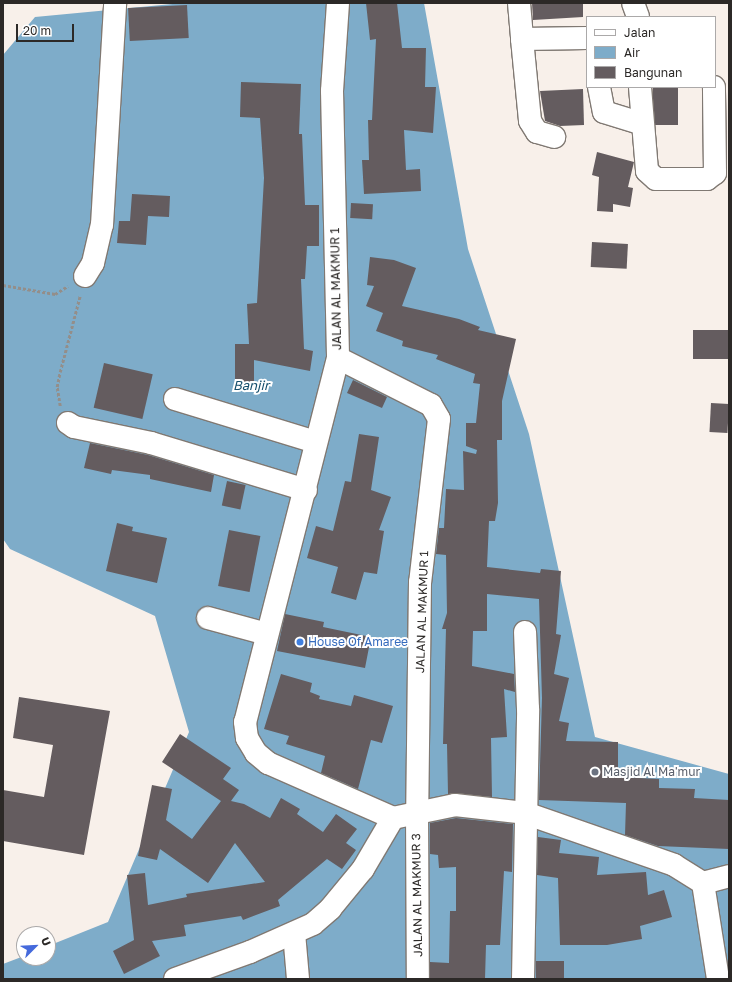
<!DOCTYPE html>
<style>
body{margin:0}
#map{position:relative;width:732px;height:982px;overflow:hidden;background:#f8f0ea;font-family:"Golos Text",sans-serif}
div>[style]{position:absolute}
.water>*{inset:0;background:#7eacc9}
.building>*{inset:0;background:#645c5f;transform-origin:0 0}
.path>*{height:2.5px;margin-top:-1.25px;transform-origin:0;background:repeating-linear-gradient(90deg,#938e8a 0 3px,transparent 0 5px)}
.roads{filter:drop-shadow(1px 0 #807973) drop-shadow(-1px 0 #807973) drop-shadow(0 1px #807973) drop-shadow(0 -1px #807973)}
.minor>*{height:22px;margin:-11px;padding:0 11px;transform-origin:11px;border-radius:11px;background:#fff}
.dots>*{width:11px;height:11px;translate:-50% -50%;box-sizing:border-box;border:2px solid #fff;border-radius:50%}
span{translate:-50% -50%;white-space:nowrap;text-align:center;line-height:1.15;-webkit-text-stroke:4px #fff;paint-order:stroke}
.street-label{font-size:12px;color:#2c2927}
.shop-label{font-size:12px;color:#366cbe}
.left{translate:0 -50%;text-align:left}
.worship-label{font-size:12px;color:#5b616d}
.water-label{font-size:13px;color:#144e6c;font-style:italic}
.frame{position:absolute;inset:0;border:4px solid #2c2927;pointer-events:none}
.legend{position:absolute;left:586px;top:16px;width:130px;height:72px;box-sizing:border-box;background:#fff;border:1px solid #aba9a9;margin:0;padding:5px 7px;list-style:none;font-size:12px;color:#2c2927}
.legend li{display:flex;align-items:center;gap:8px;height:20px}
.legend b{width:20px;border:1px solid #aba9a9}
.north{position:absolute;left:16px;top:926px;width:40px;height:40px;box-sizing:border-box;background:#fff;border:1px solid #aba9a9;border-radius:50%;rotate:66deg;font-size:11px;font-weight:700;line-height:16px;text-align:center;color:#2c2927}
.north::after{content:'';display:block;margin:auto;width:14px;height:18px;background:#456adc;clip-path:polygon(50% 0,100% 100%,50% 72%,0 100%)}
.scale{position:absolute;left:16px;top:24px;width:58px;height:18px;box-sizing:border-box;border:2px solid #2c2927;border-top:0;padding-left:5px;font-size:12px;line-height:14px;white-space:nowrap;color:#2c2927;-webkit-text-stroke:3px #fff;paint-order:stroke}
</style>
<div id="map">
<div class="water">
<div style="clip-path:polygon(183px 3px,424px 3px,468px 249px,529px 434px,595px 737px,729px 774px,729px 979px,3px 979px,3px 964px,24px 956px,48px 958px,48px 946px,108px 922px,189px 732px,155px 616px,10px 549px,3px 539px,3px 55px,35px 17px)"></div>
</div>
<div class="building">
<div style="clip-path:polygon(366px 3px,397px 3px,402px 48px,426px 48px,425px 87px,436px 87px,433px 133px,404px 130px,406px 170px,420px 169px,421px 191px,364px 194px,362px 160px,369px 160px,368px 120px,372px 120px,376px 39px,370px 40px)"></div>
<div style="clip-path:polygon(532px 3px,583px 3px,583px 17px,533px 20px)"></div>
<div style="left:187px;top:5px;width:33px;height:59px;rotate:87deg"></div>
<div style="clip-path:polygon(241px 82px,301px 84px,299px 134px,302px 134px,305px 205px,319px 205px,319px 246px,307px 246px,305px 279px,301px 279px,304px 349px,313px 351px,310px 371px,254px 360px,254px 384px,235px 384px,235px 344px,249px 344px,247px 304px,257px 303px,264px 178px,260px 118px,240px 117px)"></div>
<div style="left:653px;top:87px;width:25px;height:38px"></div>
<div style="clip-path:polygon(583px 89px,584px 125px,560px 126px,545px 121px,540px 91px)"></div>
<div style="clip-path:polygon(597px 152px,634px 162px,628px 187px,633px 188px,630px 207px,613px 204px,613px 212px,597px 211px,599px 177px,592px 175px)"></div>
<div style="clip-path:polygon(132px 194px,170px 196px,169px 217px,148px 216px,146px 245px,117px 243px,119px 221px,130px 221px)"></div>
<div style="left:351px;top:203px;width:22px;height:15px;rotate:3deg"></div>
<div style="left:592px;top:242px;width:36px;height:25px;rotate:3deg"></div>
<div style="clip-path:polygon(370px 257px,394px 260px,416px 268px,402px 306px,459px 319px,480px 327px,478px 330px,516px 339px,502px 401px,502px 440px,497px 440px,498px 503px,495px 521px,489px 521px,487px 567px,540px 573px,541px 569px,561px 571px,556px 634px,561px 635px,554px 674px,569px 678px,559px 721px,569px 723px,566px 741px,618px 742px,618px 777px,659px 779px,659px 788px,695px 789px,694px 798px,729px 800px,729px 849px,658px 846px,625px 835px,626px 803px,539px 800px,542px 698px,539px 599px,487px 594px,487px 631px,473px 631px,472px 666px,514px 674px,515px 692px,504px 689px,507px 737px,491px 738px,492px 797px,448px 794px,447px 744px,443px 744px,446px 629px,442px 629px,447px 613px,446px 555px,436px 554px,439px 528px,444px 528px,446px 489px,464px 490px,463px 451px,476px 454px,477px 450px,466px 446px,466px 423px,476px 423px,480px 384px,473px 383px,475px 374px,436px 359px,438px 355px,402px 346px,403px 341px,376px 331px,383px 313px,366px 306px,374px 286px,367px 285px)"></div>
<div style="left:693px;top:330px;width:36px;height:29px"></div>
<div style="left:104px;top:363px;width:50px;height:46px;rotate:13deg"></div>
<div style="clip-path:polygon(353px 380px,387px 397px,382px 408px,347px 393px)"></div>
<div style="left:711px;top:403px;width:18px;height:29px;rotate:3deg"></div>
<div style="clip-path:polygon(359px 434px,379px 437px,371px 490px,391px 497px,379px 530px,384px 531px,377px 574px,364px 572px,356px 600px,331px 593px,338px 567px,307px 558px,316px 526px,333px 531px,345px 481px,351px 482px)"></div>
<div style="clip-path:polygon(90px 443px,148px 455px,214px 475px,211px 492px,150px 479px,150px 475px,112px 470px,111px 474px,84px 468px)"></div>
<div style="left:227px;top:481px;width:19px;height:25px;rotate:12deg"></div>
<div style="clip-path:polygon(117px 523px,133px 527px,132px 531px,167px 538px,157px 583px,106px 571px)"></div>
<div style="left:229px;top:530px;width:32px;height:57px;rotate:11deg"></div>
<div style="clip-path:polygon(285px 614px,324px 622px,323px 627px,371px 637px,365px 668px,277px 651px)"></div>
<div style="clip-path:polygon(281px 674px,312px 683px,310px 692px,320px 696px,319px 699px,351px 706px,354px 695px,393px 706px,382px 743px,371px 740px,358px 789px,321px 773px,325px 756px,286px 744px,289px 736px,264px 729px)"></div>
<div style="clip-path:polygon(19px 697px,110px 711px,84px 855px,3px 841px,3px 790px,44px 797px,53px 745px,13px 738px)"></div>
<div style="clip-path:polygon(180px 734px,231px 768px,223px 779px,239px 790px,231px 801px,244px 804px,270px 818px,281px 798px,300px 809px,297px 814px,323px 832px,336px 814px,357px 829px,346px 843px,356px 850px,342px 869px,327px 859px,278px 900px,280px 906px,243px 920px,241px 916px,184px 925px,186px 936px,152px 941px,160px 956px,124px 974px,113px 951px,134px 940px,127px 875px,145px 873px,148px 905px,187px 897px,186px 894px,265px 882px,235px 843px,208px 883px,160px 849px,157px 860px,138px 856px,152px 785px,172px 789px,166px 820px,192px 839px,221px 801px,162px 762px)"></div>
<div style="clip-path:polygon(456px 818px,513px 824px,512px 872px,504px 871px,500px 945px,486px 945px,485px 979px,430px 979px,430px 962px,449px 963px,450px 911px,456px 911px,456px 867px,439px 868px,438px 855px,430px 854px,430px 823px)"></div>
<div style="clip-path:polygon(538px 837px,561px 840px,559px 853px,599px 857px,597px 875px,646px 872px,648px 895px,664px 890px,672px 917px,640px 926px,642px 939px,607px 945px,560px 945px,558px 878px,537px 875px)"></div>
<div style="left:536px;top:961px;width:28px;height:18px"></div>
</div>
<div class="path">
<div style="left:3px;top:285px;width:53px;rotate:9.8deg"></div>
<div style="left:55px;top:294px;width:15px;rotate:-32deg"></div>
<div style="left:60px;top:406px;width:19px;rotate:-99deg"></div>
<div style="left:57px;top:387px;width:15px;rotate:-79deg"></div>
<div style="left:60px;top:372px;width:79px;rotate:-75.3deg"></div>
</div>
<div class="roads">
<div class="minor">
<div style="left:338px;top:3px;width:88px;rotate:93.9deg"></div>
<div style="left:332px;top:91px;width:267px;rotate:88.7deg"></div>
<div style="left:338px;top:358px;width:104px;rotate:26.8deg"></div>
<div style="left:431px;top:405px;width:16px;rotate:60deg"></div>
<div style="left:439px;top:419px;width:164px;rotate:96.6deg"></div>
<div style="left:420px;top:582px;width:230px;rotate:90.7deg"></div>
<div style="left:417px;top:812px;width:167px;rotate:89.7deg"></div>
<div style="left:519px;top:3px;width:36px;rotate:85deg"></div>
<div style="left:522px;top:39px;width:65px;rotate:-0.9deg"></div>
<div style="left:633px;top:3px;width:15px;rotate:70deg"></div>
<div style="left:522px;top:39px;width:82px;rotate:84.4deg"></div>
<div style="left:530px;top:121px;width:13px;rotate:58deg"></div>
<div style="left:537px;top:132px;width:18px;rotate:16deg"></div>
<div style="left:599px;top:87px;width:25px;rotate:79deg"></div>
<div style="left:604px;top:112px;width:39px;rotate:17deg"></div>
<div style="left:640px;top:87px;width:84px;rotate:85.2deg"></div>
<div style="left:647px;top:171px;width:12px;rotate:42deg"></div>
<div style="left:656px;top:179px;width:51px"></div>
<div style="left:707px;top:179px;width:10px;rotate:-37deg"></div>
<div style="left:715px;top:173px;width:86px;rotate:-90.7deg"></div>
<div style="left:85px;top:276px;width:15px;rotate:-58deg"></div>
<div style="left:93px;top:263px;width:39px;rotate:-77deg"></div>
<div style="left:102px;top:225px;width:222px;rotate:-86.6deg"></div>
<div style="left:338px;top:358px;width:376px;rotate:104.3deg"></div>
<div style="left:245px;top:722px;width:16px;rotate:83deg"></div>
<div style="left:247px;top:738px;width:17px;rotate:59deg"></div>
<div style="left:256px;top:753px;width:16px;rotate:40deg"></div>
<div style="left:268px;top:763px;width:137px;rotate:23.7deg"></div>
<div style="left:393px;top:818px;width:63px;rotate:-11.8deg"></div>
<div style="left:455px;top:805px;width:70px;rotate:6.5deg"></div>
<div style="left:525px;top:813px;width:158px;rotate:19.2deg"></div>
<div style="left:674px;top:865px;width:34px;rotate:32deg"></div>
<div style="left:703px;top:883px;width:97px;rotate:81.1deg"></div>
<div style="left:175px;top:399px;width:147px;rotate:17deg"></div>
<div style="left:68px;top:423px;width:7px;rotate:34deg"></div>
<div style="left:74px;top:427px;width:79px;rotate:11.7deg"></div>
<div style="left:151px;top:443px;width:162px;rotate:16.9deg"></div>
<div style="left:208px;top:618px;width:61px;rotate:15.2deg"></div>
<div style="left:703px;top:883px;width:27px;rotate:-15deg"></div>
<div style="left:294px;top:933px;width:46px;rotate:85deg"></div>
<div style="left:175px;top:979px;width:80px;rotate:-19.8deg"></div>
<div style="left:250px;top:952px;width:69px;rotate:-24deg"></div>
<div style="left:313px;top:924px;width:23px;rotate:-41deg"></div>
<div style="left:330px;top:909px;width:52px;rotate:-50.5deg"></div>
<div style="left:363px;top:869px;width:59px;rotate:-59.5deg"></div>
<div style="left:523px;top:979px;width:270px;rotate:-88.9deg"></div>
<div style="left:528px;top:709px;width:77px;rotate:-92.2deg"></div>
</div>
</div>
<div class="dots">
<div style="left:300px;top:642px;background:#3f7fe0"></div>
<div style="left:595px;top:772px;background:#6b7280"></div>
</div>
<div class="street-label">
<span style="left:336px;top:289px;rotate:-91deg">JALAN AL MAKMUR 1</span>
<span style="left:422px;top:612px;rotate:-88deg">JALAN AL MAKMUR 1</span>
<span style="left:417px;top:895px;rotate:-91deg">JALAN AL MAKMUR 3</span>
</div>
<div class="shop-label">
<span class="left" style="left:308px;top:642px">House Of Amaree</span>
</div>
<div class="worship-label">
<span class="left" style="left:603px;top:772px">Masjid Al Ma'mur</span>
</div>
<div class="water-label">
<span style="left:251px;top:385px">Banjir</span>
</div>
<div class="frame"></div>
<ul class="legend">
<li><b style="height:5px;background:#fff"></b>Jalan</li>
<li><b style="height:11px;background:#7eacc9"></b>Air</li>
<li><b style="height:11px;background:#645c5f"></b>Bangunan</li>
</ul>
<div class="north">U</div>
<div class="scale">20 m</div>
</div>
